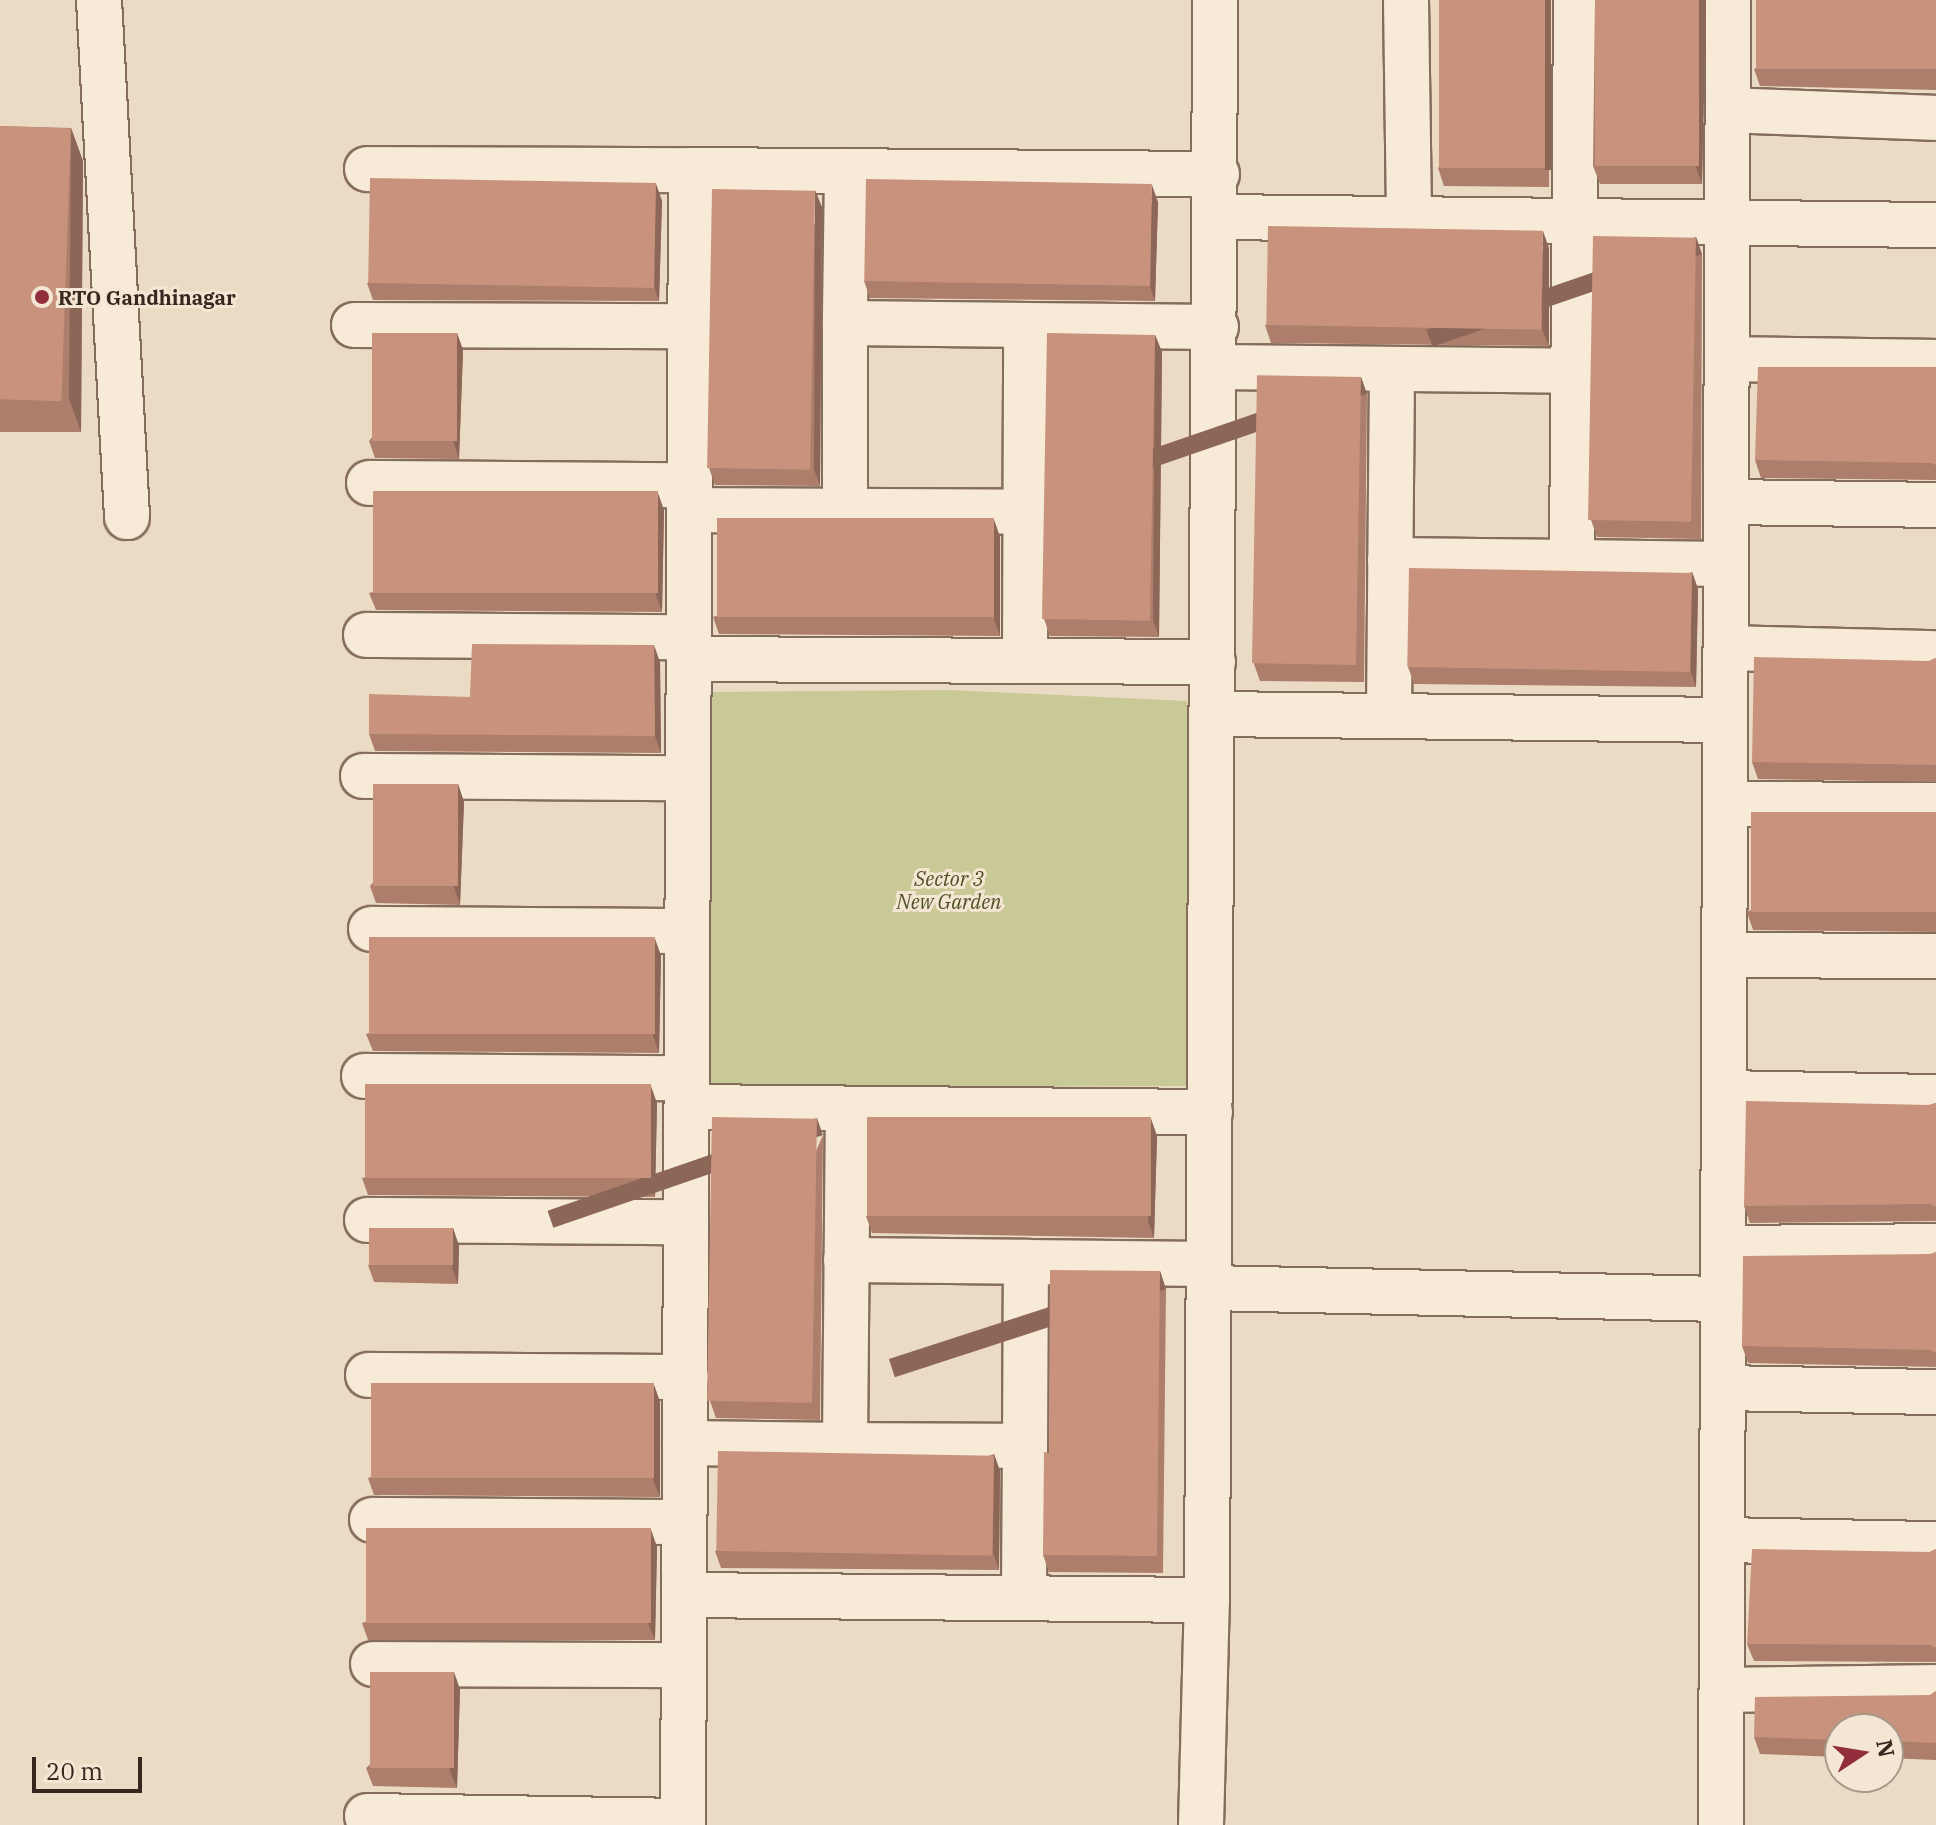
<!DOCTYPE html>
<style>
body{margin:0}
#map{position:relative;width:1936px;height:1825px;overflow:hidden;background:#ecdbc4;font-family:"IBM Plex Serif",serif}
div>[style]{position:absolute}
.green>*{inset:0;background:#c9c998}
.roads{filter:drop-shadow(2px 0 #856d5b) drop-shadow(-2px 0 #856d5b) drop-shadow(0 2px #856d5b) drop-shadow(0 -2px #856d5b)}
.minor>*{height:44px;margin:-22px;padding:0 22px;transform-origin:22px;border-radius:22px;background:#f7ead7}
.wall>*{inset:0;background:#ac7e6b}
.shaded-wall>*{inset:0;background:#8c6657;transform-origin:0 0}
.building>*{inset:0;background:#c8927c;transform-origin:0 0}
.dots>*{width:22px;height:22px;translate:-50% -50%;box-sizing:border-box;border:4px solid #f4e6d3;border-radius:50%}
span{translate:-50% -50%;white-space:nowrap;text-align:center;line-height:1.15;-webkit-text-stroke:6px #f4e6d3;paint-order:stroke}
.poi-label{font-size:20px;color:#36271f;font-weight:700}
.left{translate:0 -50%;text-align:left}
.park-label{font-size:20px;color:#4c5226;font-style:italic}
.north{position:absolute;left:1824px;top:1713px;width:80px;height:80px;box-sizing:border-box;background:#f4e6d3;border:2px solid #a89a8b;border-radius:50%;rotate:78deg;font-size:22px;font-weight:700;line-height:32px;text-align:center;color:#36271f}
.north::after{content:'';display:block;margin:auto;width:28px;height:36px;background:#922e3b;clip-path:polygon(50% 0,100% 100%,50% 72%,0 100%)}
.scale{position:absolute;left:32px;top:1757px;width:110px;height:36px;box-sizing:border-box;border:4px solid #36271f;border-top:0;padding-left:10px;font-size:24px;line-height:28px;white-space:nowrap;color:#36271f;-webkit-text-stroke:6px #f4e6d3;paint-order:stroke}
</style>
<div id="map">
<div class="green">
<div style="clip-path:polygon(950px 690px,1187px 701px,1187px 1086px,711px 1088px,711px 692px)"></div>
</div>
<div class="roads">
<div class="minor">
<div style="left:99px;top:0;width:518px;rotate:86.9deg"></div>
<div style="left:1406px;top:0;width:219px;rotate:89.2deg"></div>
<div style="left:1576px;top:0;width:562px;rotate:90.41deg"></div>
<div style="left:1572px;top:562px;width:154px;rotate:0.7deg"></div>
<div style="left:1728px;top:110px;width:208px;rotate:2.2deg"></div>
<div style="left:367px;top:169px;width:324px;rotate:0.2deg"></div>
<div style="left:847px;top:171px;width:152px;rotate:90.8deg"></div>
<div style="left:845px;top:323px;width:371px;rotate:0.6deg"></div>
<div style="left:1217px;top:217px;width:719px;rotate:0.64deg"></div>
<div style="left:354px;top:325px;width:336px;rotate:0.2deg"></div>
<div style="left:1727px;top:359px;width:209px;rotate:0.8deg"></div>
<div style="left:1216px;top:367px;width:358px;rotate:0.6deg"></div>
<div style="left:369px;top:483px;width:320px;rotate:0.4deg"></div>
<div style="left:1726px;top:502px;width:210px;rotate:0.8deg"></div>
<div style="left:690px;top:510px;width:336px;rotate:0.3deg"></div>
<div style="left:845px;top:511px;width:188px;rotate:-90deg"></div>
<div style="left:1390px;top:560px;width:182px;rotate:0.6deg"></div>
<div style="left:366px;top:635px;width:323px;rotate:0.4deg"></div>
<div style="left:1726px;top:648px;width:210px;rotate:1.4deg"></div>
<div style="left:689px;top:659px;width:524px;rotate:0.33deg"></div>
<div style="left:1025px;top:661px;width:335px;rotate:-89.8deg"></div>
<div style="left:1213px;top:714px;width:512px;rotate:0.67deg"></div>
<div style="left:1389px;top:716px;width:347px;rotate:-89.5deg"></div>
<div style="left:363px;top:776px;width:325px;rotate:0.4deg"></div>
<div style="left:1725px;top:804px;width:211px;rotate:0.3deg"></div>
<div style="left:371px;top:929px;width:316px;rotate:0.4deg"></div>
<div style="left:1725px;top:955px;width:211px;rotate:0.3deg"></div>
<div style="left:364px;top:1076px;width:323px;rotate:0.4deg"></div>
<div style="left:1724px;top:1093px;width:212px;rotate:1.1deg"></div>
<div style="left:687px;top:1107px;width:523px;rotate:0.55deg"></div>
<div style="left:367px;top:1220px;width:319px;rotate:0.4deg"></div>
<div style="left:1724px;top:1248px;width:212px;rotate:-0.5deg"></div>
<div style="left:846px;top:1260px;width:180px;rotate:0.6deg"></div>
<div style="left:1209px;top:1288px;width:514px;rotate:1.23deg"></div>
<div style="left:368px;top:1375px;width:318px;rotate:0.4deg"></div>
<div style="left:1723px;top:1388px;width:213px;rotate:1.1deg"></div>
<div style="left:685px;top:1443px;width:160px;rotate:0.7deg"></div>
<div style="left:845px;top:1445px;width:336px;rotate:-89.5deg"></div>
<div style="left:845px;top:1445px;width:180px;rotate:0.3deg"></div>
<div style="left:1025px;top:1446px;width:152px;rotate:90.4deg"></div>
<div style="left:1025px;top:1446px;width:184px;rotate:-89.7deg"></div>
<div style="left:1026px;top:1262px;width:183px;rotate:0.6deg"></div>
<div style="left:372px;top:1520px;width:312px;rotate:0.4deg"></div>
<div style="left:1722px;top:1540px;width:214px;rotate:1.1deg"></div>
<div style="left:684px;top:1595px;width:523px;rotate:0.55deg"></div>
<div style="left:373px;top:1664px;width:311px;rotate:0.2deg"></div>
<div style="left:1722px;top:1690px;width:214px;rotate:-0.8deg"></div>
<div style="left:367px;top:1816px;width:316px;rotate:0.9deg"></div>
<div style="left:683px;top:1825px;width:1655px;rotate:-89.72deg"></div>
<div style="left:691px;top:170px;width:526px;rotate:0.44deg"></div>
<div style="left:1201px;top:1825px;width:225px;rotate:-88.5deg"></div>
<div style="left:1207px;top:1600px;width:1600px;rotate:-89.71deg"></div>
<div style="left:1721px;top:1825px;width:1825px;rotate:-89.78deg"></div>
</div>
</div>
<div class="wall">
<div style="clip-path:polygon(1551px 0,1549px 187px,1444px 186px,1438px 168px)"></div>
<div style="clip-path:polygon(1595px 0,1706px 0,1702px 184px,1600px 184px,1593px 166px)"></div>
<div style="clip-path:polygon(1936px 0,1936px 90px,1760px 86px,1754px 69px)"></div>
<div style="clip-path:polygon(0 126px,71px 128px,83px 161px,81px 432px,0 432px)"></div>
<div style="clip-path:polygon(656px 184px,662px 201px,659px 301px,373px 300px,367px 283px)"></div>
<div style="clip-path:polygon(1158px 202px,1155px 301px,870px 298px,864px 281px)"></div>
<div style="clip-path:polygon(822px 207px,820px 486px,715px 485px,709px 468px)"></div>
<div style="clip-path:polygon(1696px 237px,1702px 254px,1701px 539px,1597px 537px,1591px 520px)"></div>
<div style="clip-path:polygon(1549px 248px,1549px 346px,1271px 343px,1265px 325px)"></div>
<div style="clip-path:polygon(457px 333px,463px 350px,459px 459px,375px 458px,369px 441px)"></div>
<div style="clip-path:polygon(1155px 335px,1162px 352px,1159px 637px,1050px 636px,1044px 619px)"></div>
<div style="clip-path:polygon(1936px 367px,1936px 480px,1761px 478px,1755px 460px)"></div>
<div style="clip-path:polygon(1361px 377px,1367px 394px,1364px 682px,1260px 681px,1254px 664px)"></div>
<div style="clip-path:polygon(664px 510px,662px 612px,376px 610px,369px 593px)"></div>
<div style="clip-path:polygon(994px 520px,1000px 537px,1000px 636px,719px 634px,713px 617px)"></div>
<div style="clip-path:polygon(1692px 572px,1698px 589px,1696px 687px,1414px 684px,1408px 667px)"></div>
<div style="clip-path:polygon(1936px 658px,1936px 782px,1758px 779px,1752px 762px,1929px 661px)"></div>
<div style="clip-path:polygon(660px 662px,661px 753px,375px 751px,369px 734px)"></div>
<div style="clip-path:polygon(458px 784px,464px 802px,460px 905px,376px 903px,370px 886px)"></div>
<div style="clip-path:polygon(1936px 812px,1936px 932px,1753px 930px,1747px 912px)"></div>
<div style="clip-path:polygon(655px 939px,661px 956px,659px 1053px,373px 1051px,366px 1034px)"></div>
<div style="clip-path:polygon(657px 1103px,655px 1197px,368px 1195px,362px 1178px)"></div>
<div style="clip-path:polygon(1936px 1103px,1936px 1221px,1750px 1223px,1744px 1206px,1929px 1105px)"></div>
<div style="clip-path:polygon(1151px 1119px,1157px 1136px,1154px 1238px,872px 1233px,866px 1216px)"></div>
<div style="clip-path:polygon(823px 1135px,820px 1420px,716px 1418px,710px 1401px)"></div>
<div style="clip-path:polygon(453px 1228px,459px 1246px,458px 1284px,374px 1282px,368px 1265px)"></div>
<div style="clip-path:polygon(1936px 1252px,1936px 1367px,1748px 1363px,1742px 1346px)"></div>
<div style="clip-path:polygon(1160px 1271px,1166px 1289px,1163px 1573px,1049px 1572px,1043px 1555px,1049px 1453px)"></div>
<div style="clip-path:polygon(654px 1385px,660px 1402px,660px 1497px,374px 1495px,368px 1478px)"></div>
<div style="clip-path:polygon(994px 1454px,1000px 1471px,999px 1570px,721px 1568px,715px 1551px)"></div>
<div style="clip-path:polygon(651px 1530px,657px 1547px,655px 1640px,368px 1640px,362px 1623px)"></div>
<div style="clip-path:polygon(1936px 1549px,1936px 1662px,1754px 1661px,1747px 1644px)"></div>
<div style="clip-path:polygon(460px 1689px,457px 1788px,373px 1786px,366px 1768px)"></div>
<div style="clip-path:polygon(1936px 1691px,1936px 1760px,1888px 1758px,1888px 1729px,1840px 1729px,1840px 1757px,1760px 1754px,1754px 1737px,1930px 1695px)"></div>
</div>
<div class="shaded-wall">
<div style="left:1545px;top:0;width:6px;height:170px"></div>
<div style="clip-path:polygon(1699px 0,1706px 0,1702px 184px,1696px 167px)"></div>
<div style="clip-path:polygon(71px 128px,83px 161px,81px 432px,69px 399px)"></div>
<div style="clip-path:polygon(656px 184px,662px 201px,659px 301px,653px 284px)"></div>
<div style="clip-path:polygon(1152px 185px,1158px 202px,1155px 301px,1149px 284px)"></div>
<div style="clip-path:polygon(815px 190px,822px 207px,820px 486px,814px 469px)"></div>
<div style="clip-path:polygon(1543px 231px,1549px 248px,1549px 346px,1542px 329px)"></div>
<div style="left:1696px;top:237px;width:18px;height:285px;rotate:71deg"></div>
<div style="clip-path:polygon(457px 333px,463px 350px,459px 459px,453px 441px)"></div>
<div style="clip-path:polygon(1155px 335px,1162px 352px,1159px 637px,1153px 620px)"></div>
<div style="left:1361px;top:377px;width:18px;height:288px;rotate:71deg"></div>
<div style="clip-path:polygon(658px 493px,664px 510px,662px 612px,656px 595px)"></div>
<div style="clip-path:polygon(994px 520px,1000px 537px,1000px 636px,994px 619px)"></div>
<div style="clip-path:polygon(1692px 572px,1698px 589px,1696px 687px,1690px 669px)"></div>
<div style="clip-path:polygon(654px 645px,660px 662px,661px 753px,655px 736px)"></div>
<div style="clip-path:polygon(458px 784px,464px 802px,460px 905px,454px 887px)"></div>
<div style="clip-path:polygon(655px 939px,661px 956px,659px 1053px,653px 1036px)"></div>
<div style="clip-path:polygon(651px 1086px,657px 1103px,655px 1197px,648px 1180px)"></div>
<div style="left:817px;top:1118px;width:18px;height:285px;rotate:71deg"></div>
<div style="clip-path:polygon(1151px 1119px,1157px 1136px,1154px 1238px,1148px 1221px)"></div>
<div style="clip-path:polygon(453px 1228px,459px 1246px,458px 1284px,452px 1267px)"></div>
<div style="left:1160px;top:1271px;width:19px;height:285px;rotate:72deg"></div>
<div style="clip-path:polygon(654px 1385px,660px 1402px,660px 1497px,653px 1480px)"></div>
<div style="clip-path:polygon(994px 1454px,1000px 1471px,999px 1570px,993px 1553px)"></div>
<div style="clip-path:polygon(651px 1530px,657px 1547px,655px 1640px,648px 1623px)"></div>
<div style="clip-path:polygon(454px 1672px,460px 1689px,457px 1788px,450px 1771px)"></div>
</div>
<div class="building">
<div style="left:1439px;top:0;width:106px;height:168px"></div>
<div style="left:1595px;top:0;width:104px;height:166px"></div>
<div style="left:1756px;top:0;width:180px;height:69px"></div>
<div style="left:0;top:126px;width:71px;height:273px;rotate:2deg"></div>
<div style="left:370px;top:178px;width:286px;height:105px;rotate:1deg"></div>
<div style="left:866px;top:179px;width:286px;height:102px;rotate:1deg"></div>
<div style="left:712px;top:189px;width:103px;height:279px;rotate:1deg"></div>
<div style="left:1268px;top:226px;width:275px;height:99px;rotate:1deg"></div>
<div style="left:1593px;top:236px;width:103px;height:284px;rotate:1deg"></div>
<div style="left:372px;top:333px;width:85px;height:108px"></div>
<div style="left:1047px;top:333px;width:108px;height:286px;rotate:1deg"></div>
<div style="clip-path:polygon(1758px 367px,1936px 367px,1936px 465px,1930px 463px,1755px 460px)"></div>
<div style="left:1361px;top:377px;width:288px;height:104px;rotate:91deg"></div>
<div style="left:373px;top:491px;width:285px;height:102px"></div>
<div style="left:717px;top:518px;width:277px;height:99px"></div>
<div style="left:1409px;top:568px;width:283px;height:99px;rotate:1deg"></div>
<div style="clip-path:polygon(472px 644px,654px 645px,655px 736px,369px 734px,369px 694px,470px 697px)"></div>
<div style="clip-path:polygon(1754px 657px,1929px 661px,1936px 658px,1936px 765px,1752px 762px)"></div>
<div style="left:373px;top:784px;width:85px;height:102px"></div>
<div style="left:1751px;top:812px;width:185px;height:100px"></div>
<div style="left:369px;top:937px;width:286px;height:97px"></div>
<div style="left:365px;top:1084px;width:286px;height:94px"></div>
<div style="clip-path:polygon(1746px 1101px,1929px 1105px,1936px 1103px,1936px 1207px,1930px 1204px,1744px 1206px)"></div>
<div style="left:712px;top:1117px;width:105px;height:284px;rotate:1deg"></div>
<div style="left:867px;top:1117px;width:284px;height:99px"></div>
<div style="left:369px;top:1228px;width:84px;height:37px"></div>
<div style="clip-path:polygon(1936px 1252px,1936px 1353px,1930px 1350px,1742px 1346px,1743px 1256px,1930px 1254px)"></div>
<div style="clip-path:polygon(1050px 1270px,1160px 1271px,1157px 1556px,1043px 1555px,1044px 1452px,1049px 1453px)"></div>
<div style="left:371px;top:1383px;width:283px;height:95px"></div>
<div style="left:718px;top:1451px;width:276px;height:100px;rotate:1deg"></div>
<div style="left:366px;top:1528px;width:285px;height:95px"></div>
<div style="clip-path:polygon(1752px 1549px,1929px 1552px,1936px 1549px,1936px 1648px,1930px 1645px,1747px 1644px)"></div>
<div style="left:370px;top:1672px;width:84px;height:96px"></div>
<div style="clip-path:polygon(1936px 1691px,1936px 1743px,1888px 1741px,1888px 1729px,1840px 1729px,1840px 1740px,1754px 1737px,1755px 1697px,1930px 1695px)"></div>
</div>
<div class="dots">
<div style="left:42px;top:297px;background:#922e3b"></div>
</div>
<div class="poi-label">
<span class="left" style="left:58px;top:297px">RTO Gandhinagar</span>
</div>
<div class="park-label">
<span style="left:949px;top:890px">Sector 3<br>New Garden</span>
</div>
<div class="north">N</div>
<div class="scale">20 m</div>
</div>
